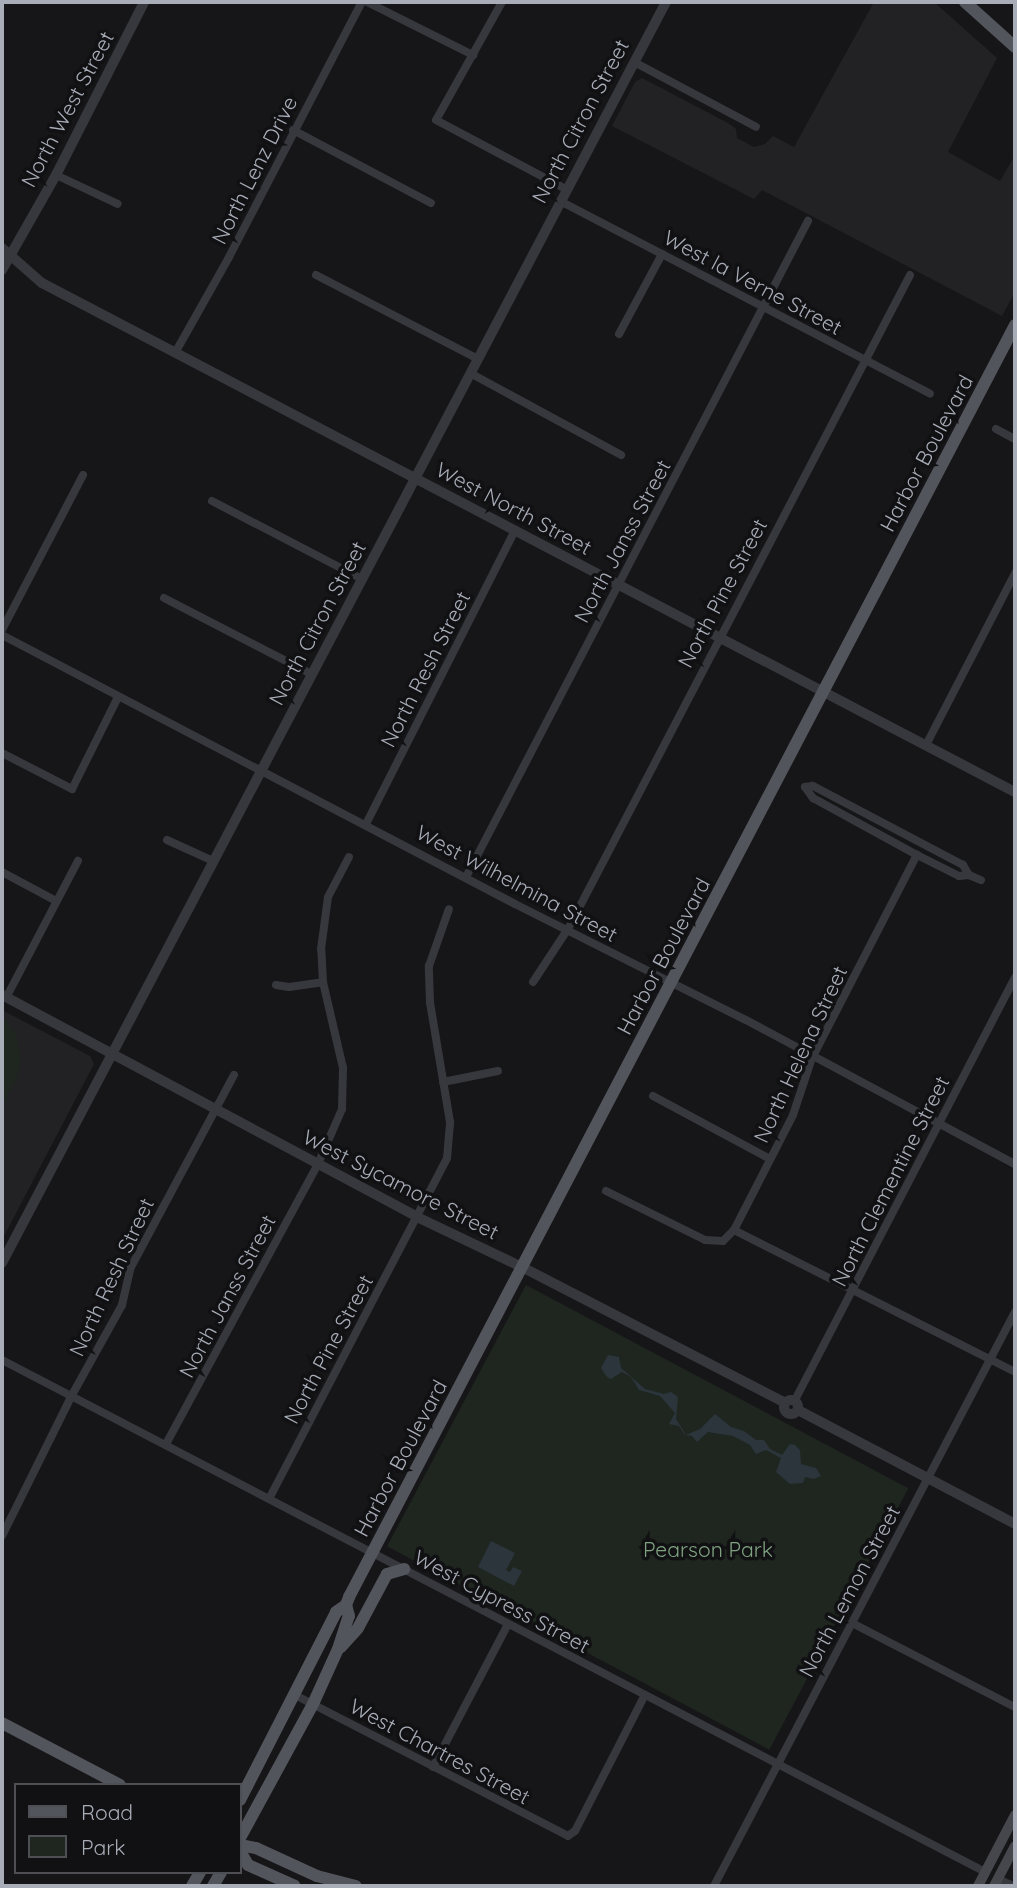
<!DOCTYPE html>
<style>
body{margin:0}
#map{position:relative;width:1017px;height:1888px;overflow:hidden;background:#161618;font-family:Quicksand,sans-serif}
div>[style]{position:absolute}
.built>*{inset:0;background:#222225}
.green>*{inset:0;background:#1e261f;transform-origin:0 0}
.water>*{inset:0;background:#2c353c}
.minor>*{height:8px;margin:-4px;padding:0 4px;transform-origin:4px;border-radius:4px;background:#37383d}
.tertiary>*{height:10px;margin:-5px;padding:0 5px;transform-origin:5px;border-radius:5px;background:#37383d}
.tertiary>.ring{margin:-5px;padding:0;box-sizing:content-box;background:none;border:10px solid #37383d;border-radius:50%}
.secondary>*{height:10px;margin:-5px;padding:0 5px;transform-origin:5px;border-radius:5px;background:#45474d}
.primary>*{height:12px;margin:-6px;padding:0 6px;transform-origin:6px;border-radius:6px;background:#53555c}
span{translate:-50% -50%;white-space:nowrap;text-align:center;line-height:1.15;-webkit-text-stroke:7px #111113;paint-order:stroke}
.street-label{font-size:21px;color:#a8adb8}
.park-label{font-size:21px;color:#7fa381}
.frame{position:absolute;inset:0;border:4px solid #a8adb8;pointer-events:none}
.legend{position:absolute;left:14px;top:1783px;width:228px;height:91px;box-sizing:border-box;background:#111113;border:2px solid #4d4f55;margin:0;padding:9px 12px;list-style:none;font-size:21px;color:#a8adb8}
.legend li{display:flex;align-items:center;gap:14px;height:35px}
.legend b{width:35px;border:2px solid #4d4f55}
</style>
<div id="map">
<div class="built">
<div style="clip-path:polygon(874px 2px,934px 2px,997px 58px,948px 152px,1000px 181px,1015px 155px,1015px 292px,1002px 316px,762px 190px,754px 199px,612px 126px,635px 82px,642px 78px,728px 123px,736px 129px,737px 138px,754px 147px,765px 144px,773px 136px,794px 147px)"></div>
<div style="clip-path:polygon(2px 1010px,90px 1056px,94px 1064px,2px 1240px)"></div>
</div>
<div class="green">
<div style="clip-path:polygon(2px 1016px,16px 1034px,21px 1058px,18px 1075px,2px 1108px)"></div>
<div style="left:526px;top:1285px;width:433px;height:296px;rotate:28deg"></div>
</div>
<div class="water">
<div style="clip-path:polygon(608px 1355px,619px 1357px,621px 1368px,627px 1373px,645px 1389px,664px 1394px,671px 1392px,678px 1397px,676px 1419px,686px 1435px,700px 1429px,715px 1414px,731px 1427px,744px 1431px,756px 1440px,764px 1440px,770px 1449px,782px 1455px,790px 1444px,795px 1445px,800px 1450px,801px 1464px,816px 1468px,821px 1476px,814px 1479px,805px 1477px,803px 1483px,790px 1484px,776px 1472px,781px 1458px,766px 1450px,756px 1454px,750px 1445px,733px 1436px,708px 1432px,697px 1442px,692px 1436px,685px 1435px,679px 1426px,669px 1424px,675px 1413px,660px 1396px,639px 1390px,631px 1377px,622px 1372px,611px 1379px,607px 1377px,601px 1368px)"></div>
<div style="clip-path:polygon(491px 1541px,515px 1553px,506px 1570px,510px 1572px,513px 1567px,522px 1571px,514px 1586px,478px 1567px)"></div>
</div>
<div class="minor">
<div style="left:367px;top:2px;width:119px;rotate:26.6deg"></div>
<div style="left:502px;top:2px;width:135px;rotate:119.2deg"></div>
<div style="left:436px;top:120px;width:147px;rotate:28deg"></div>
<div style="left:634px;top:62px;width:138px;rotate:28deg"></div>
<div style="left:293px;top:130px;width:156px;rotate:27.9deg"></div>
<div style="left:56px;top:175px;width:68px;rotate:25.1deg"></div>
<div style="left:560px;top:201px;width:417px;rotate:27.5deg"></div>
<div style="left:316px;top:275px;width:182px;rotate:27.4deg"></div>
<div style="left:619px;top:334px;width:91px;rotate:-61.7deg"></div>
<div style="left:175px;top:353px;width:110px;rotate:-60.6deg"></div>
<div style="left:229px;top:257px;width:288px;rotate:-62.5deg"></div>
<div style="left:470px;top:373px;width:172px;rotate:28.5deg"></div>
<div style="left:996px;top:429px;width:21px;rotate:28deg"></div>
<div style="left:212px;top:501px;width:169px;rotate:27.5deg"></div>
<div style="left:164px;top:598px;width:165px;rotate:27.3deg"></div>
<div style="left:2px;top:630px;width:175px;rotate:-62.4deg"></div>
<div style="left:2px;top:635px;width:579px;rotate:27.67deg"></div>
<div style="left:515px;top:904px;width:258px;rotate:26.7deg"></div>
<div style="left:746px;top:1020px;width:305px;rotate:28.2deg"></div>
<div style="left:926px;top:745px;width:194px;rotate:-62.6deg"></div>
<div style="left:2px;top:753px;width:79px;rotate:27.2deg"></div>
<div style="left:72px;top:789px;width:103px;rotate:-63.4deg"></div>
<div style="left:366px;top:824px;width:330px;rotate:-63.1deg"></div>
<div style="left:167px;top:840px;width:51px;rotate:24.5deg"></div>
<div style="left:2px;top:872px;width:61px;rotate:28.2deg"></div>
<div style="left:969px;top:875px;width:12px;rotate:-121deg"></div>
<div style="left:963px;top:865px;width:170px;rotate:-152.2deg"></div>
<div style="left:813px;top:786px;width:8px;rotate:173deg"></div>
<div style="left:805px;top:787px;width:14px;rotate:54deg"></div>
<div style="left:813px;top:798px;width:119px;rotate:28.7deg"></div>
<div style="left:917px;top:855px;width:47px;rotate:26.6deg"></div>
<div style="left:959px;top:876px;width:10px;rotate:-6deg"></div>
<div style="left:969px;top:875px;width:13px;rotate:23deg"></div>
<div style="left:466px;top:877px;width:740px;rotate:-62.47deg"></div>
<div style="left:533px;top:982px;width:64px;rotate:-56.6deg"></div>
<div style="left:568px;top:929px;width:738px;rotate:-62.39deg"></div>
<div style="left:276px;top:985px;width:13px;rotate:9deg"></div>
<div style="left:289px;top:987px;width:34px;rotate:-8deg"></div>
<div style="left:6px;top:998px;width:155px;rotate:-62.3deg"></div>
<div style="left:443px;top:1082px;width:56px;rotate:-11.3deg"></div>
<div style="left:653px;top:1096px;width:133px;rotate:28.3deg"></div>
<div style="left:606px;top:1191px;width:110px;rotate:26.3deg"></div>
<div style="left:705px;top:1240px;width:18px;rotate:3deg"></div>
<div style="left:723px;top:1241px;width:16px;rotate:-45deg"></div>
<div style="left:734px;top:1230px;width:315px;rotate:26.8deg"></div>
<div style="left:734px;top:1230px;width:129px;rotate:-62.8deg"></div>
<div style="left:793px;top:1115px;width:60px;rotate:-71.6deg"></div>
<div style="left:812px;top:1058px;width:229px;rotate:-62.7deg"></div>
<div style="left:2px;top:1360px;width:1108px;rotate:27.51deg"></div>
<div style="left:795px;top:1400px;width:476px;rotate:-62.5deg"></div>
<div style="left:166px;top:1444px;width:319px;rotate:-61.5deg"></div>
<div style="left:318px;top:1164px;width:60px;rotate:-66.4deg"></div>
<div style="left:342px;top:1109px;width:41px;rotate:-88.6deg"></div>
<div style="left:343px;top:1068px;width:88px;rotate:-103.1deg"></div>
<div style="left:323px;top:982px;width:33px;rotate:-93deg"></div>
<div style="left:321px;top:949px;width:52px;rotate:-82.3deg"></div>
<div style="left:328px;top:897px;width:45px;rotate:-62.3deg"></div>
<div style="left:270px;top:1497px;width:382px;rotate:-62.4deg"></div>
<div style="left:447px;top:1158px;width:36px;rotate:-85deg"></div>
<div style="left:450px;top:1122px;width:122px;rotate:-99.5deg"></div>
<div style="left:430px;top:1002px;width:36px;rotate:-92deg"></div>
<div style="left:429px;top:966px;width:60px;rotate:-70.7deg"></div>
<div style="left:2px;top:1536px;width:157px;rotate:-63.6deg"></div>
<div style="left:72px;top:1395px;width:103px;rotate:-60.9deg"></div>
<div style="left:122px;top:1305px;width:39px;rotate:-77deg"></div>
<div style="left:131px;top:1267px;width:218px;rotate:-61.8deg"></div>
<div style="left:852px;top:1623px;width:183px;rotate:27.3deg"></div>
<div style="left:295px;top:1695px;width:307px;rotate:27.3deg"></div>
<div style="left:568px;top:1836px;width:9px;rotate:-36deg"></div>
<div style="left:575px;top:1831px;width:153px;rotate:-62.8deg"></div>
<div style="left:433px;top:1767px;width:161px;rotate:-62.3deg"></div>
<div style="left:998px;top:1879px;width:17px;rotate:25deg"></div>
<div style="left:714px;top:1886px;width:648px;rotate:-62.33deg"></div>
</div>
<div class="tertiary">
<div style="left:2px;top:248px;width:53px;rotate:41.2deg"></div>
<div style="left:42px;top:283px;width:1098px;rotate:27.62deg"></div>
<div style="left:2px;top:270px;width:109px;rotate:-60.4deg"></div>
<div style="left:56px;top:175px;width:194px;rotate:-63deg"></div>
<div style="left:2px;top:995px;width:471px;rotate:28.1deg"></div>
<div style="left:417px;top:1217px;width:116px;rotate:25.5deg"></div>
<div style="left:522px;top:1267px;width:296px;rotate:27.3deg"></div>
<div style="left:2px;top:1263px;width:1425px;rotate:-62.23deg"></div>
<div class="ring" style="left:784px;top:1400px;width:4px;height:4px"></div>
<div style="left:798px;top:1410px;width:245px;rotate:27.7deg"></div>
</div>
<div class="secondary">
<div style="left:978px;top:1886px;width:80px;rotate:-62.5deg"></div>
<div style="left:994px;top:1886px;width:45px;rotate:-62.3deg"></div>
</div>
<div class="primary">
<div style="left:965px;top:2px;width:67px;rotate:42deg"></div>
<div style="left:341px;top:1647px;width:25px;rotate:-48deg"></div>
<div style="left:358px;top:1628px;width:61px;rotate:-61.8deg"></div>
<div style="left:387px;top:1574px;width:18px;rotate:-16deg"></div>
<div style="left:2px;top:1723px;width:133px;rotate:27.7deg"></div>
<div style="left:240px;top:1800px;width:211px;rotate:-62.9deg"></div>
<div style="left:336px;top:1612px;width:12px;rotate:-35deg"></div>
<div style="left:240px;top:1838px;width:153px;rotate:-61.4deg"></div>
<div style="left:313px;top:1704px;width:60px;rotate:-65.6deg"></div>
<div style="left:338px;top:1649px;width:35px;rotate:-72deg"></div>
<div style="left:349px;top:1616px;width:11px;rotate:-105deg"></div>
<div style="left:346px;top:1605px;width:9px;rotate:-69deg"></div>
<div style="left:349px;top:1597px;width:1436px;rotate:-62.36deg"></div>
<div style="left:240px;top:1845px;width:16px;rotate:11deg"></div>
<div style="left:256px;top:1848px;width:67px;rotate:24.7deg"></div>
<div style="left:317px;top:1876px;width:40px;rotate:14.4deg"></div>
<div style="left:240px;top:1851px;width:16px;rotate:60deg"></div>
<div style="left:248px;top:1865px;width:51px;rotate:24.1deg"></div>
<div style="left:192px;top:1886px;width:16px;rotate:-60deg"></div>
<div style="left:213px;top:1886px;width:16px;rotate:-60deg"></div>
</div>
<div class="street-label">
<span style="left:67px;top:109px;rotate:-62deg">North West Street</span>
<span style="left:580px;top:121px;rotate:-62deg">North Citron Street</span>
<span style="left:254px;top:170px;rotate:-63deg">North Lenz Drive</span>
<span style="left:753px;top:282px;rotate:28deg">West la Verne Street</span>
<span style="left:926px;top:453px;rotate:-62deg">Harbor Boulevard</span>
<span style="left:514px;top:508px;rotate:28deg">West North Street</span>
<span style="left:622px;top:541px;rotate:-62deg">North Janss Street</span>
<span style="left:722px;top:593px;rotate:-62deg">North Pine Street</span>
<span style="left:317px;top:623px;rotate:-62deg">North Citron Street</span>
<span style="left:425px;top:669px;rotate:-63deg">North Resh Street</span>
<span style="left:517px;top:883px;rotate:28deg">West Wilhelmina Street</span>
<span style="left:663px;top:956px;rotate:-62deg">Harbor Boulevard</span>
<span style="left:800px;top:1054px;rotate:-65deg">North Helena Street</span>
<span style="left:890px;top:1181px;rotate:-63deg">North Clementine Street</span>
<span style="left:401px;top:1184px;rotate:27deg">West Sycamore Street</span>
<span style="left:111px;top:1277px;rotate:-65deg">North Resh Street</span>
<span style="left:227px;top:1296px;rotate:-62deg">North Janss Street</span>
<span style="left:328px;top:1349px;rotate:-62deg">North Pine Street</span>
<span style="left:400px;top:1458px;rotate:-62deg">Harbor Boulevard</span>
<span style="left:849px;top:1591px;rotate:-62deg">North Lemon Street</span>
<span style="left:502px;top:1601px;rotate:28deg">West Cypress Street</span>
<span style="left:440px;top:1751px;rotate:28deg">West Chartres Street</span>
</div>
<div class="park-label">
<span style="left:708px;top:1549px">Pearson Park</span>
</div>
<div class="frame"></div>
<ul class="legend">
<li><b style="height:9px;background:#53555c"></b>Road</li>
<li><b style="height:19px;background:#1e261f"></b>Park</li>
</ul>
</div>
